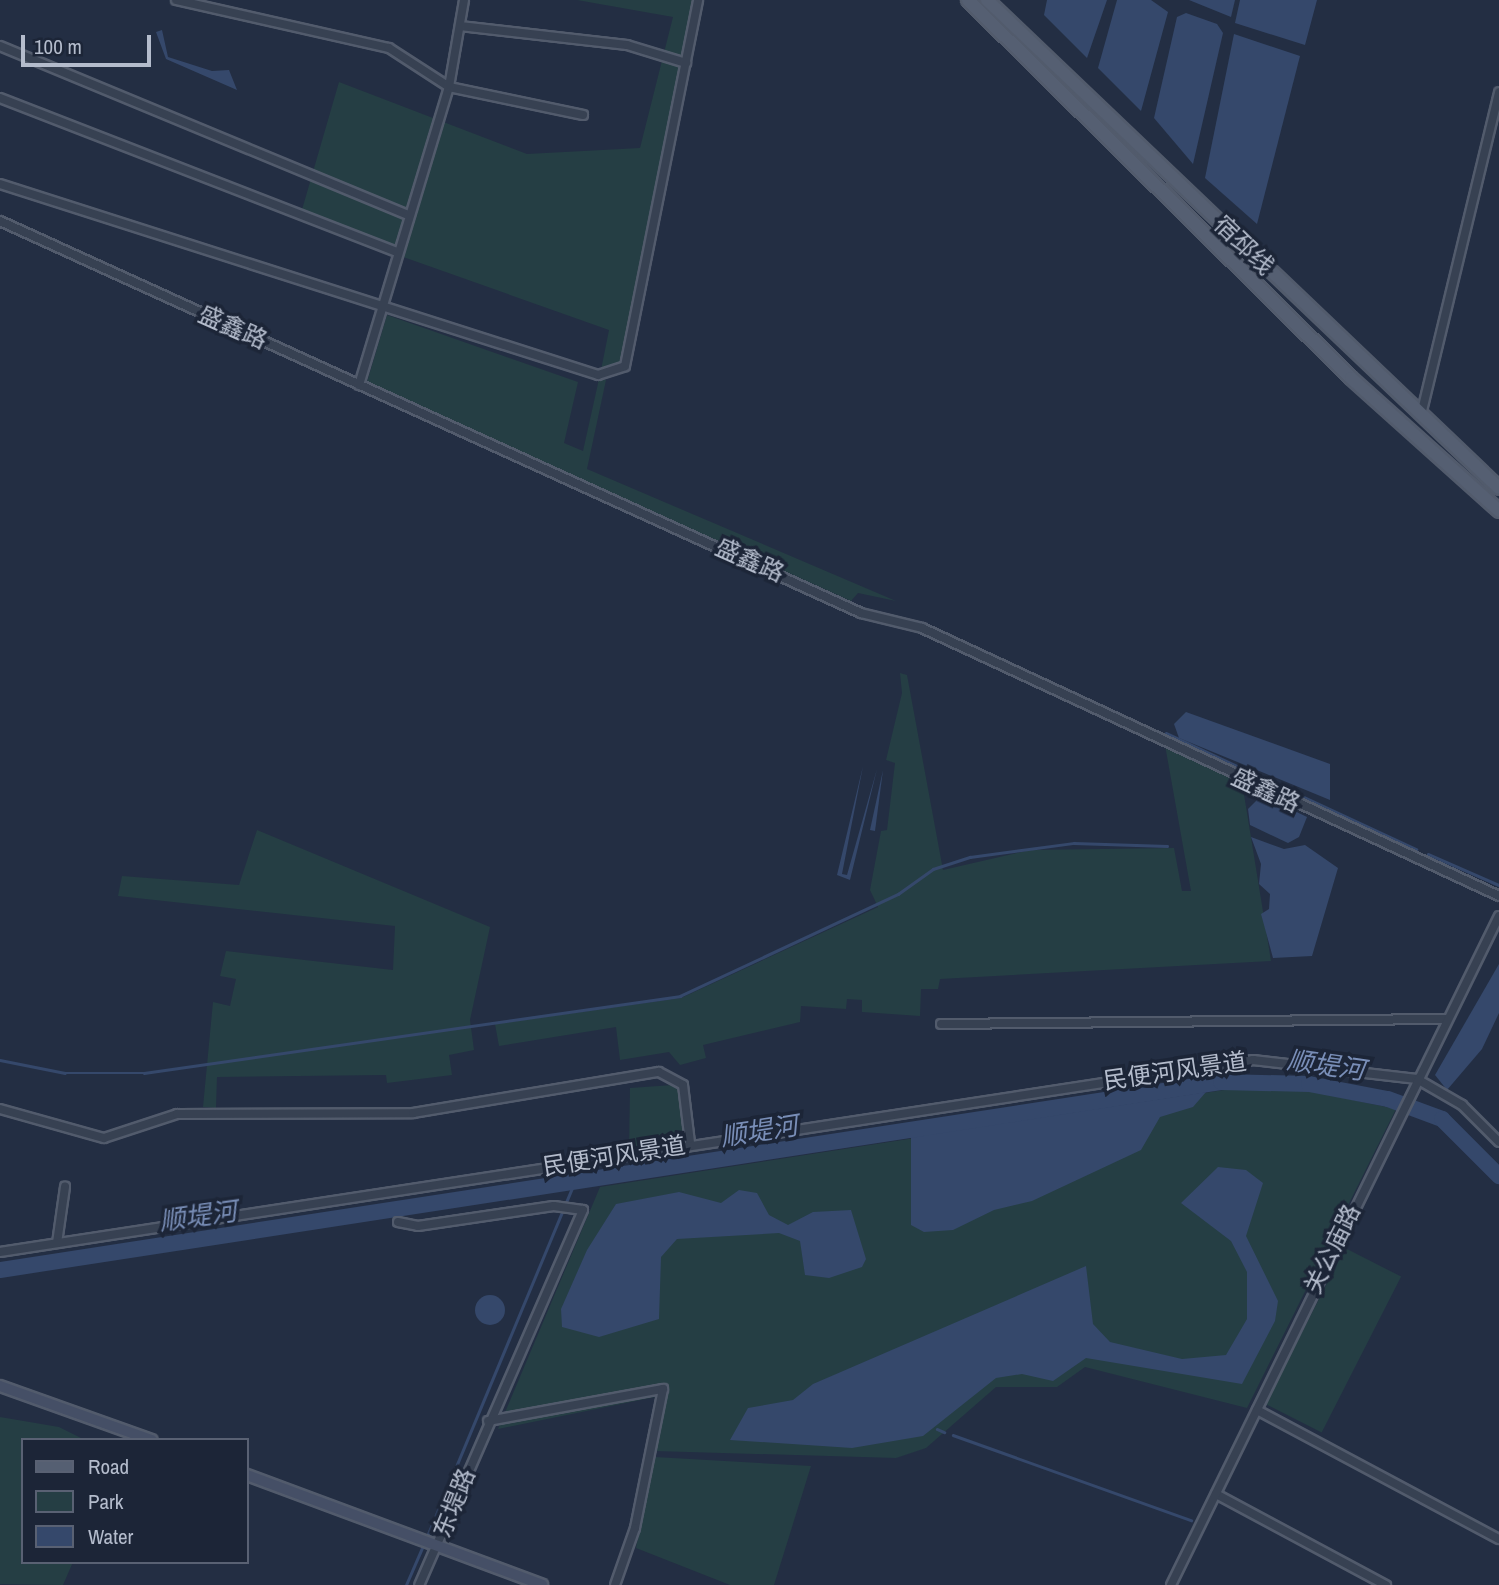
<!DOCTYPE html>
<meta charset="utf-8">
<style>
body{margin:0}
#map{position:relative;width:1499px;height:1585px;overflow:hidden;background:#232e43;font-family:"Archivo Narrow","Noto Sans SC",sans-serif}
div>[style]{position:absolute}
.green>*{inset:0;background:#253e44;transform-origin:0 0}
.water>*{inset:0;background:#35486b}
.round{border-radius:50%}
.stream>*{height:2.5px;margin:-1.25px;padding:0 1.25px;transform-origin:1.25px;border-radius:1.25px;background:#35486b}
.river>*{height:16px;margin:-8px;padding:0 8px;transform-origin:8px;border-radius:8px;background:#35486b}
.roads{filter:drop-shadow(2px 0 #525b6c) drop-shadow(-2px 0 #525b6c) drop-shadow(0 2px #525b6c) drop-shadow(0 -2px #525b6c)}
.street>*{height:8px;margin:-4px;padding:0 4px;transform-origin:4px;border-radius:4px;background:#374152}
.secondary>*{height:10px;margin:-5px;padding:0 5px;transform-origin:5px;border-radius:5px;background:#454f66}
.primary>*{height:12px;margin:-6px;padding:0 6px;transform-origin:6px;border-radius:6px;background:#555f72}
span{translate:-50% -50%;white-space:nowrap;text-align:center;line-height:1.15;-webkit-text-stroke:7px #1c2537;paint-order:stroke}
.street-label{font-size:24px;color:#b4bccc}
.water-label{font-size:26px;color:#798eb7;font-style:italic}
.legend{position:absolute;left:21px;top:1438px;width:228px;height:126px;box-sizing:border-box;background:#1c2537;border:2px solid #596173;margin:0;padding:9px 12px;list-style:none;font-size:21px;color:#b4bccc}
.legend li{display:flex;align-items:center;gap:14px;height:35px}
.legend b{width:35px;border:2px solid #596173}
.scale{position:absolute;left:21px;top:35px;width:130px;height:32px;box-sizing:border-box;border:4px solid #b4bccc;border-top:0;padding-left:9px;font-size:21px;line-height:24px;white-space:nowrap;color:#b4bccc;-webkit-text-stroke:5px #1c2537;paint-order:stroke}
</style>
<div id="map">
<div class="green">
<div style="clip-path:polygon(577px 0,693px 0,621px 361px,601px 370px,609px 330px,299px 220px,339px 82px,527px 154px,640px 148px,673px 17px)"></div>
<div style="clip-path:polygon(387px 315px,578px 382px,564px 443px,583px 451px,599px 379px,606px 380px,587px 469px,896px 601px,858px 593px,851px 601px,367px 382px)"></div>
<div style="clip-path:polygon(900px 673px,907px 675px,943px 870px,1030px 850px,1174px 848px,1182px 891px,1191px 891px,1165px 745px,1242px 782px,1271px 961px,940px 979px,938px 989px,921px 989px,920px 1016px,862px 1012px,862px 1000px,847px 999px,846px 1009px,801px 1006px,800px 1022px,703px 1045px,706px 1058px,680px 1065px,669px 1052px,620px 1060px,616px 1027px,499px 1046px,495px 1024px,681px 998px,878px 907px,870px 890px,881px 831px,887px 830px,895px 763px,886px 760px,902px 693px)"></div>
<div style="clip-path:polygon(257px 830px,490px 927px,470px 1020px,474px 1050px,449px 1055px,452px 1075px,387px 1083px,386px 1075px,217px 1077px,216px 1108px,203px 1107px,213px 1002px,230px 1006px,236px 979px,220px 976px,226px 951px,393px 970px,395px 926px,118px 896px,122px 876px,239px 885px)"></div>
<div style="clip-path:polygon(673px 1085px,680px 1088px,686px 1142px,629px 1150px,630px 1088px)"></div>
<div style="clip-path:polygon(1243px 1087px,1309px 1091px,1396px 1109px,1247px 1408px,1085px 1367px,1057px 1387px,996px 1387px,926px 1448px,896px 1458px,655px 1451px,665px 1395px,498px 1429px,600px 1187px)"></div>
<div style="left:1345px;top:1248px;width:63px;height:175px;rotate:27deg"></div>
<div style="clip-path:polygon(0 1417px,59px 1427px,85px 1440px,23px 1440px,23px 1562px,73px 1562px,63px 1585px,0 1584px)"></div>
<div style="clip-path:polygon(655px 1457px,811px 1466px,774px 1585px,730px 1585px,636px 1548px)"></div>
</div>
<div class="water">
<div style="clip-path:polygon(1047px 0,1107px 0,1087px 58px,1044px 15px)"></div>
<div style="clip-path:polygon(1117px 0,1151px 0,1168px 12px,1141px 111px,1098px 68px)"></div>
<div style="clip-path:polygon(1189px 0,1235px 0,1231px 17px)"></div>
<div style="clip-path:polygon(1240px 0,1317px 0,1305px 45px,1235px 23px)"></div>
<div style="clip-path:polygon(1186px 13px,1217px 24px,1223px 33px,1193px 164px,1154px 118px,1177px 17px)"></div>
<div style="clip-path:polygon(162px 30px,168px 57px,212px 71px,229px 70px,237px 90px,166px 59px,156px 32px)"></div>
<div style="clip-path:polygon(1234px 34px,1300px 56px,1257px 224px,1205px 178px)"></div>
<div style="clip-path:polygon(1186px 712px,1330px 764px,1330px 800px,1179px 738px,1174px 724px)"></div>
<div style="clip-path:polygon(863px 766px,842px 874px,847px 875px,877px 769px,850px 880px,837px 875px)"></div>
<div style="clip-path:polygon(883px 770px,875px 831px,870px 830px)"></div>
<div style="clip-path:polygon(1262px 795px,1307px 817px,1299px 837px,1288px 843px,1250px 825px,1248px 809px)"></div>
<div style="clip-path:polygon(1251px 837px,1284px 849px,1305px 845px,1338px 868px,1312px 956px,1273px 958px,1261px 914px,1269px 909px,1270px 894px,1259px 884px,1261px 864px)"></div>
<div style="clip-path:polygon(1499px 964px,1499px 1013px,1482px 1049px,1447px 1090px,1435px 1075px)"></div>
<div style="clip-path:polygon(1206px 1092px,1193px 1107px,1160px 1117px,1141px 1150px,1032px 1201px,994px 1210px,953px 1230px,924px 1232px,911px 1225px,911px 1137px)"></div>
<div style="clip-path:polygon(1218px 1167px,1246px 1170px,1263px 1183px,1246px 1236px,1278px 1301px,1275px 1321px,1242px 1384px,1086px 1358px,1053px 1381px,1022px 1374px,996px 1378px,923px 1436px,852px 1448px,730px 1440px,748px 1408px,793px 1400px,813px 1384px,1086px 1266px,1093px 1324px,1110px 1342px,1182px 1359px,1226px 1355px,1247px 1319px,1247px 1272px,1231px 1241px,1181px 1203px)"></div>
<div style="clip-path:polygon(739px 1190px,757px 1193px,769px 1215px,788px 1225px,813px 1212px,851px 1210px,866px 1259px,862px 1267px,829px 1278px,805px 1275px,800px 1241px,779px 1233px,677px 1239px,661px 1257px,659px 1319px,599px 1337px,562px 1327px,561px 1309px,587px 1250px,616px 1204px,679px 1192px,721px 1203px)"></div>
<div class="round" style="left:475px;top:1295px;width:30px;height:30px"></div>
</div>
<div class="stream">
<div style="left:1166px;top:733px;width:276px;rotate:24.9deg"></div>
<div style="left:1428px;top:854px;width:77px;rotate:23.6deg"></div>
<div style="left:0;top:1060px;width:66px;rotate:11.3deg"></div>
<div style="left:65px;top:1073px;width:79px"></div>
<div style="left:144px;top:1073px;width:542px;rotate:-8.17deg"></div>
<div style="left:680px;top:996px;width:241px;rotate:-25.1deg"></div>
<div style="left:898px;top:894px;width:43px;rotate:-35.5deg"></div>
<div style="left:933px;top:869px;width:39px;rotate:-18deg"></div>
<div style="left:970px;top:857px;width:105px;rotate:-7.7deg"></div>
<div style="left:1074px;top:843px;width:93px;rotate:1.8deg"></div>
<div style="left:937px;top:1429px;width:8px;rotate:23deg"></div>
<div style="left:953px;top:1435px;width:253px;rotate:19.7deg"></div>
<div style="left:428px;top:1534px;width:378px;rotate:-67.4deg"></div>
<div style="left:406px;top:1585px;width:40px;rotate:-66.6deg"></div>
</div>
<div class="river">
<div style="left:0;top:1270px;width:1235px;rotate:-8.75deg"></div>
<div style="left:1221px;top:1082px;width:88px;rotate:1.3deg"></div>
<div style="left:1309px;top:1084px;width:80px;rotate:10.8deg"></div>
<div style="left:1388px;top:1099px;width:58px;rotate:20.3deg"></div>
<div style="left:1442px;top:1119px;width:81px;rotate:45deg"></div>
</div>
<div class="roads">
<div class="street">
<div style="left:176px;top:0;width:218px;rotate:12.7deg"></div>
<div style="left:389px;top:48px;width:72px;rotate:33deg"></div>
<div style="left:449px;top:87px;width:137px;rotate:11.8deg"></div>
<div style="left:460px;top:26px;width:168px;rotate:6.5deg"></div>
<div style="left:627px;top:45px;width:62px;rotate:17deg"></div>
<div style="left:0;top:46px;width:443px;rotate:22.5deg"></div>
<div style="left:0;top:98px;width:427px;rotate:21.2deg"></div>
<div style="left:0;top:184px;width:628px;rotate:17.71deg"></div>
<div style="left:598px;top:375px;width:28px;rotate:-18deg"></div>
<div style="left:625px;top:366px;width:373px;rotate:-78.7deg"></div>
<div style="left:0;top:221px;width:946px;rotate:24.48deg"></div>
<div style="left:861px;top:613px;width:63px;rotate:13.8deg"></div>
<div style="left:922px;top:628px;width:636px;rotate:24.91deg"></div>
<div style="left:359px;top:385px;width:311px;rotate:-73.2deg"></div>
<div style="left:449px;top:87px;width:88px;rotate:-80.2deg"></div>
<div style="left:1421px;top:415px;width:332px;rotate:-76.4deg"></div>
<div style="left:941px;top:1024px;width:506px;rotate:-0.57deg"></div>
<div style="left:0;top:1109px;width:108px;rotate:15.6deg"></div>
<div style="left:104px;top:1138px;width:77px;rotate:-18.2deg"></div>
<div style="left:177px;top:1114px;width:236px;rotate:-0.2deg"></div>
<div style="left:413px;top:1113px;width:249px;rotate:-9.5deg"></div>
<div style="left:659px;top:1072px;width:27px;rotate:28deg"></div>
<div style="left:683px;top:1085px;width:58px;rotate:83.1deg"></div>
<div style="left:398px;top:1222px;width:20px;rotate:11deg"></div>
<div style="left:418px;top:1226px;width:137px;rotate:-8.4deg"></div>
<div style="left:554px;top:1206px;width:29px;rotate:8deg"></div>
<div style="left:583px;top:1210px;width:409px;rotate:113.6deg"></div>
<div style="left:57px;top:1243px;width:57px;rotate:-81.9deg"></div>
<div style="left:0;top:1252px;width:1268px;rotate:-8.71deg"></div>
<div style="left:1253px;top:1060px;width:165px;rotate:6.6deg"></div>
<div style="left:1417px;top:1079px;width:52px;rotate:30deg"></div>
<div style="left:1462px;top:1105px;width:52px;rotate:45deg"></div>
<div style="left:1257px;top:1410px;width:274px;rotate:28.1deg"></div>
<div style="left:488px;top:1421px;width:178px;rotate:-10.4deg"></div>
<div style="left:663px;top:1389px;width:142px;rotate:101.4deg"></div>
<div style="left:635px;top:1528px;width:60px;rotate:109.3deg"></div>
<div style="left:1216px;top:1494px;width:193px;rotate:28.2deg"></div>
<div style="left:1171px;top:1585px;width:745px;rotate:-63.88deg"></div>
</div>
<div class="secondary">
<div style="left:0;top:1386px;width:161px;rotate:19.6deg"></div>
<div style="left:247px;top:1475px;width:315px;rotate:20.4deg"></div>
</div>
<div class="primary">
<div style="left:968px;top:0;width:538px;rotate:44.62deg"></div>
<div style="left:1351px;top:378px;width:199px;rotate:41.9deg"></div>
<div style="left:987px;top:0;width:707px;rotate:43.63deg"></div>
</div>
</div>
<div class="street-label">
<span style="left:1244px;top:245px;rotate:44deg">宿邳线</span>
<span style="left:233px;top:327px;rotate:24deg">盛鑫路</span>
<span style="left:750px;top:560px;rotate:24deg">盛鑫路</span>
<span style="left:1266px;top:790px;rotate:25deg">盛鑫路</span>
<span style="left:1175px;top:1071px;rotate:-8deg">民便河风景道</span>
<span style="left:614px;top:1156px;rotate:-9deg">民便河风景道</span>
<span style="left:1332px;top:1249px;rotate:-64deg">关公庙路</span>
<span style="left:454px;top:1503px;rotate:-68deg">东堤路</span>
</div>
<div class="water-label">
<span style="left:1326px;top:1065px;rotate:8deg">顺堤河</span>
<span style="left:759px;top:1131px;rotate:-9deg">顺堤河</span>
<span style="left:198px;top:1216px;rotate:-8deg">顺堤河</span>
</div>
<ul class="legend">
<li><b style="height:9px;background:#555f72"></b>Road</li>
<li><b style="height:19px;background:#253e44"></b>Park</li>
<li><b style="height:19px;background:#35486b"></b>Water</li>
</ul>
<div class="scale">100 m</div>
</div>
